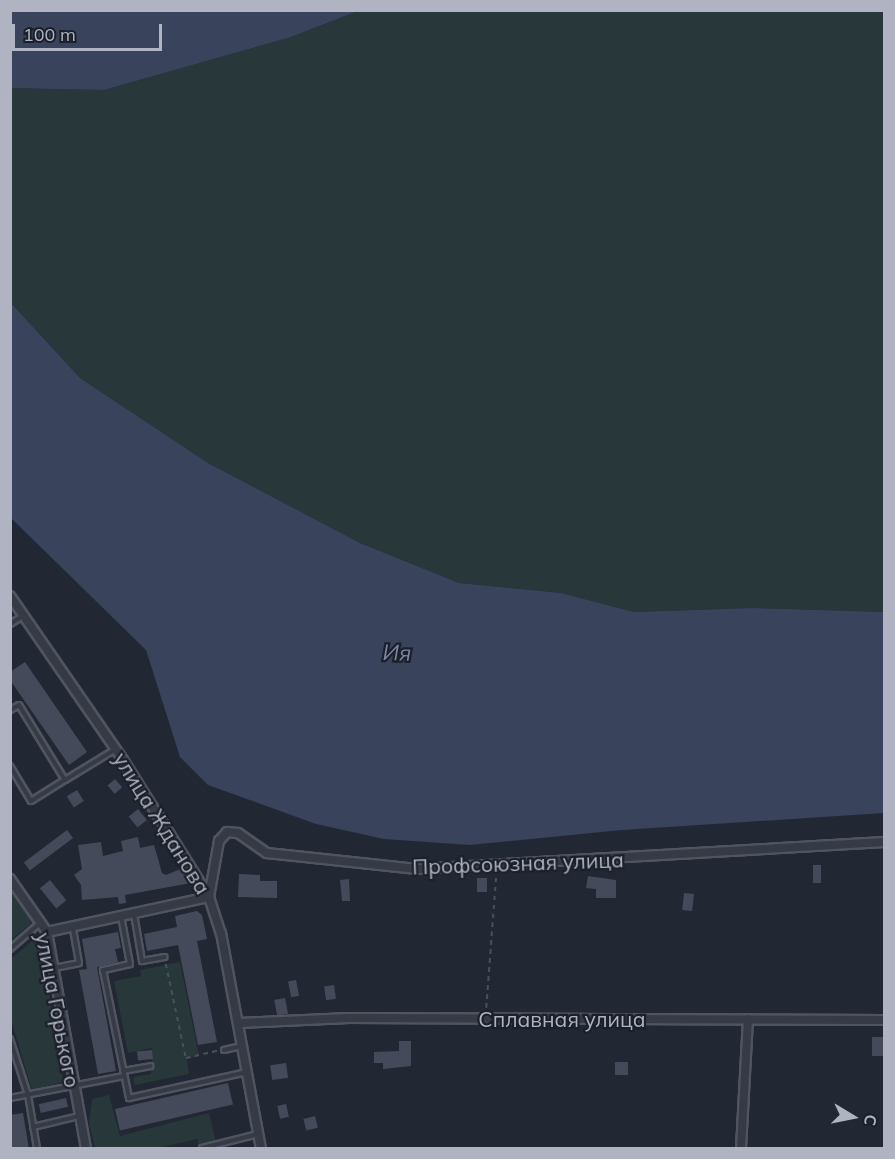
<!DOCTYPE html>
<meta charset="utf-8">
<style>
body{margin:0}
#map{position:relative;width:895px;height:1159px;overflow:hidden;background:#222734;font-family:Mulish,sans-serif}
div>[style]{position:absolute}
.green>*{inset:0;background:#283739}
.water>*{inset:0;background:#39435c}
.building>*{inset:0;background:#444a59;transform-origin:0 0}
.path>*{height:1.5px;margin-top:-0.75px;transform-origin:0;background:repeating-linear-gradient(90deg,#465257 0 4.5px,transparent 0 9px)}
.roads{filter:drop-shadow(2px 0 #505460) drop-shadow(-2px 0 #505460) drop-shadow(0 2px #505460) drop-shadow(0 -2px #505460)}
.service>*{height:4px;margin:-2px;padding:0 2px;transform-origin:2px;border-radius:2px;background:#353a45}
.minor>*{height:8px;margin:-4px;padding:0 4px;transform-origin:4px;border-radius:4px;background:#353a45}
span{translate:-50% -50%;white-space:nowrap;text-align:center;line-height:1.15;-webkit-text-stroke:4.5px #1b1f29;paint-order:stroke}
.street-label{font-size:21px;color:#b0b4c2}
.water-label{font-size:22px;color:#7c87a7;font-style:italic}
.frame{position:absolute;inset:0;border:12px solid #b0b4c2;pointer-events:none}
.north{position:absolute;left:823px;top:1087px;width:60px;height:60px;-webkit-text-stroke:4px #1b1f29;paint-order:stroke;rotate:100deg;font-size:16px;font-weight:700;line-height:24px;text-align:center;color:#b0b4c2}
.north::after{content:'';display:block;margin:auto;width:21px;height:27px;background:#b0b4c2;clip-path:polygon(50% 0,100% 100%,50% 72%,0 100%)}
.scale{position:absolute;left:12px;top:24px;width:150px;height:27px;box-sizing:border-box;border:3px solid #b0b4c2;border-top:0;padding-left:8px;font-size:18px;line-height:21px;white-space:nowrap;color:#b0b4c2;-webkit-text-stroke:4px #1b1f29;paint-order:stroke}
</style>
<div id="map">
<div class="green">
<div style="clip-path:polygon(358px 11px,884px 11px,884px 612px,752px 608px,634px 612px,561px 593px,459px 583px,360px 543px,208px 463px,80px 378px,11px 303px,11px 88px,104px 90px,291px 37px)"></div>
<div style="clip-path:polygon(11px 890px,33px 922px,11px 940px,10px 940px)"></div>
<div style="clip-path:polygon(40px 934px,63px 1082px,32px 1090px,11px 1020px,11px 959px)"></div>
<div style="clip-path:polygon(180px 962px,199px 1056px,187px 1059px,189px 1074px,135px 1085px,133px 1077px,151px 1074px,152px 1048px,128px 1053px,114px 981px,141px 976px,140px 970px)"></div>
<div style="clip-path:polygon(109px 1095px,120px 1136px,209px 1113px,216px 1142px,199px 1146px,197px 1139px,159px 1148px,95px 1148px,89px 1123px,92px 1099px)"></div>
</div>
<div class="water">
<div style="clip-path:polygon(11px 10px,358px 10px,358px 11px,291px 37px,104px 90px,11px 88px)"></div>
<div style="clip-path:polygon(11px 303px,80px 378px,208px 463px,360px 543px,459px 583px,561px 593px,634px 612px,752px 608px,884px 612px,884px 813px,622px 830px,470px 845px,384px 839px,316px 824px,208px 785px,180px 757px,146px 650px,11px 518px)"></div>
</div>
<div class="building">
<div style="clip-path:polygon(25px 662px,87px 752px,69px 765px,10px 680px,10px 672px)"></div>
<div style="left:115px;top:779px;width:11px;height:10px;rotate:49deg"></div>
<div style="left:77px;top:790px;width:13px;height:12px;rotate:58deg"></div>
<div style="left:138px;top:809px;width:14px;height:12px;rotate:51deg"></div>
<div style="left:67px;top:830px;width:10px;height:54px;rotate:53deg"></div>
<div style="clip-path:polygon(138px 837px,140px 848px,154px 845px,162px 873px,166px 875px,183px 868px,191px 883px,125px 895px,126px 903px,119px 904px,118px 897px,82px 900px,81px 885px,74px 875px,82px 869px,78px 845px,101px 842px,103px 856px,123px 851px,121px 841px)"></div>
<div style="left:813px;top:865px;width:8px;height:18px"></div>
<div style="clip-path:polygon(239px 874px,260px 875px,260px 881px,277px 881px,277px 898px,238px 897px)"></div>
<div style="clip-path:polygon(588px 876px,616px 880px,616px 898px,596px 898px,596px 889px,586px 888px)"></div>
<div style="left:477px;top:878px;width:10px;height:14px"></div>
<div style="clip-path:polygon(349px 879px,350px 901px,342px 901px,340px 880px)"></div>
<div style="left:50px;top:880px;width:26px;height:13px;rotate:51deg"></div>
<div style="left:684px;top:893px;width:10px;height:17px;rotate:6deg"></div>
<div style="clip-path:polygon(197px 911px,202px 915px,207px 939px,197px 941px,217px 1042px,198px 1045px,178px 945px,147px 951px,144px 934px,177px 927px,175px 916px)"></div>
<div style="clip-path:polygon(118px 932px,121px 948px,115px 949px,118px 962px,97px 967px,116px 1071px,98px 1074px,79px 970px,87px 969px,82px 939px)"></div>
<div style="left:296px;top:980px;width:16px;height:8px;rotate:79deg"></div>
<div style="left:334px;top:985px;width:14px;height:10px;rotate:82deg"></div>
<div style="left:285px;top:998px;width:16px;height:11px;rotate:79deg"></div>
<div style="left:872px;top:1037px;width:13px;height:19px"></div>
<div style="clip-path:polygon(399px 1041px,411px 1041px,411px 1066px,383px 1069px,383px 1063px,374px 1063px,374px 1052px,399px 1051px)"></div>
<div style="left:152px;top:1050px;width:9px;height:15px;rotate:84deg"></div>
<div style="left:615px;top:1062px;width:13px;height:13px"></div>
<div style="left:286px;top:1063px;width:15px;height:16px;rotate:82deg"></div>
<div style="left:228px;top:1083px;width:22px;height:116px;rotate:77deg"></div>
<div style="left:66px;top:1098px;width:9px;height:28px;rotate:77deg"></div>
<div style="left:286px;top:1104px;width:13px;height:9px;rotate:77deg"></div>
<div style="clip-path:polygon(23px 1113px,29px 1149px,10px 1149px,10px 1115px)"></div>
<div style="left:315px;top:1116px;width:12px;height:12px;rotate:76deg"></div>
</div>
<div class="path">
<div style="left:166px;top:964px;width:96px;rotate:78deg"></div>
<div style="left:186px;top:1058px;width:32px;rotate:-13deg"></div>
<div style="left:486px;top:1008px;width:133px;rotate:-85.7deg"></div>
</div>
<div class="roads">
<div class="service">
<div style="left:10px;top:624px;width:15px;rotate:-32deg"></div>
<div style="left:10px;top:710px;width:10px;rotate:-29deg"></div>
<div style="left:19px;top:705px;width:88px;rotate:58.5deg"></div>
<div style="left:65px;top:780px;width:60px;rotate:-31.3deg"></div>
<div style="left:10px;top:766px;width:41px;rotate:59deg"></div>
<div style="left:31px;top:801px;width:40px;rotate:-32deg"></div>
<div style="left:134px;top:914px;width:48px;rotate:80.3deg"></div>
<div style="left:142px;top:961px;width:23px;rotate:-10deg"></div>
<div style="left:121px;top:916px;width:49px;rotate:79.4deg"></div>
<div style="left:130px;top:964px;width:28px;rotate:167deg"></div>
<div style="left:103px;top:970px;width:131px;rotate:78.5deg"></div>
<div style="left:129px;top:1098px;width:121px;rotate:-12.4deg"></div>
<div style="left:10px;top:949px;width:40px;rotate:-41deg"></div>
<div style="left:54px;top:968px;width:25px;rotate:-11deg"></div>
<div style="left:79px;top:963px;width:36px;rotate:-100deg"></div>
<div style="left:10px;top:1039px;width:59px;rotate:72.2deg"></div>
<div style="left:28px;top:1095px;width:54px;rotate:80.4deg"></div>
<div style="left:224px;top:1050px;width:18px;rotate:-13deg"></div>
<div style="left:123px;top:1071px;width:28px;rotate:-10deg"></div>
<div style="left:10px;top:1098px;width:116px;rotate:-10.9deg"></div>
<div style="left:33px;top:1127px;width:47px;rotate:-13.4deg"></div>
<div style="left:202px;top:1148px;width:58px;rotate:-14deg"></div>
</div>
<div class="minor">
<div style="left:10px;top:596px;width:199px;rotate:55.4deg"></div>
<div style="left:123px;top:760px;width:162px;rotate:57.9deg"></div>
<div style="left:209px;top:897px;width:38px;rotate:72deg"></div>
<div style="left:221px;top:933px;width:219px;rotate:79.5deg"></div>
<div style="left:10px;top:879px;width:65px;rotate:55.1deg"></div>
<div style="left:47px;top:932px;width:219px;rotate:79.8deg"></div>
<div style="left:47px;top:932px;width:166px;rotate:-12.2deg"></div>
<div style="left:209px;top:897px;width:57px;rotate:-79.9deg"></div>
<div style="left:219px;top:841px;width:12px;rotate:-48deg"></div>
<div style="left:227px;top:832px;width:11px;rotate:5deg"></div>
<div style="left:238px;top:833px;width:35px;rotate:35deg"></div>
<div style="left:267px;top:853px;width:151px;rotate:6.1deg"></div>
<div style="left:417px;top:869px;width:468px;rotate:-3.3deg"></div>
<div style="left:239px;top:1023px;width:110px;rotate:-2.6deg"></div>
<div style="left:349px;top:1018px;width:535px;rotate:0.21deg"></div>
<div style="left:741px;top:1148px;width:129px;rotate:-86.9deg"></div>
</div>
</div>
<div class="street-label">
<span style="left:162px;top:823px;rotate:58deg">улица Жданова</span>
<span style="left:518px;top:863px;rotate:-2deg">Профсоюзная улица</span>
<span style="left:58px;top:1010px;rotate:79deg">улица Горького</span>
<span style="left:562px;top:1019px">Сплавная улица</span>
</div>
<div class="water-label">
<span style="left:397px;top:653px;rotate:1deg">Ия</span>
</div>
<div class="frame"></div>
<div class="north">С</div>
<div class="scale">100 m</div>
</div>
